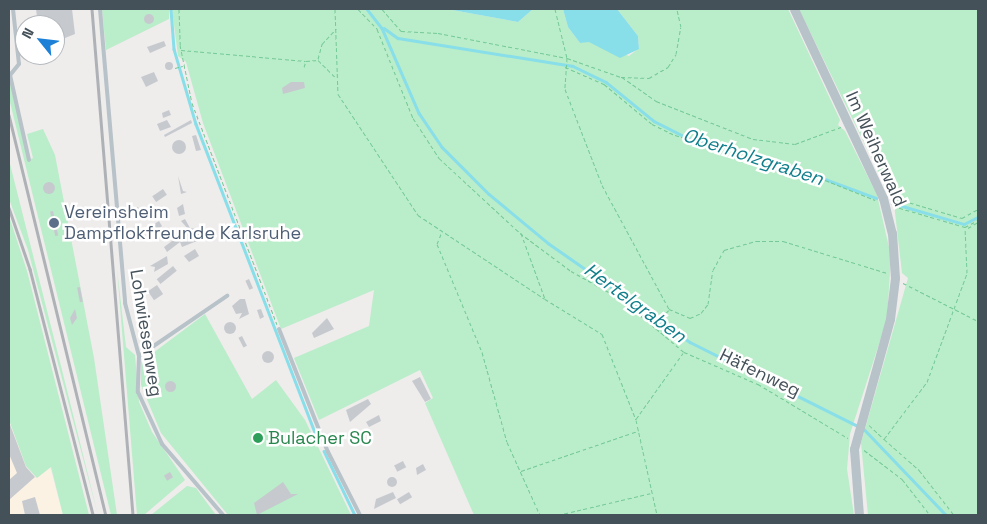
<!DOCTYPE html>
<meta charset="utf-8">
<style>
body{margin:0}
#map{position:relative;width:987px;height:524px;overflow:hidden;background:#efecec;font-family:"Space Grotesk",sans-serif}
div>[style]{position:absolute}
.commercial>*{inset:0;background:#fbf2e4}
.green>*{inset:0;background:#baedc9}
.water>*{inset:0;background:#88dee9}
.stream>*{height:2.5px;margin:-1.25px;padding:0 1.25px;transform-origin:1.25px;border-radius:1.25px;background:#88dee9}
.building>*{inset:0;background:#c6cacf;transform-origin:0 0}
.round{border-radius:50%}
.path>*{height:1px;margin-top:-0.5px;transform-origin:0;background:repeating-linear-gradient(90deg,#74c997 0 4px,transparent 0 6.5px)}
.service>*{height:4px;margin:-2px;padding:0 2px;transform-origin:2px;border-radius:2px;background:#b8c2c9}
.tertiary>*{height:9px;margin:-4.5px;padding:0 4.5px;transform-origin:4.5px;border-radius:4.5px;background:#b8c2c9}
.rail>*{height:2.5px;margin:-1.25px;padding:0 1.25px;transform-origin:1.25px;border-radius:1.25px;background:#aeb2b7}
.dots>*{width:14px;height:14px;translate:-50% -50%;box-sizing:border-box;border:2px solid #fff;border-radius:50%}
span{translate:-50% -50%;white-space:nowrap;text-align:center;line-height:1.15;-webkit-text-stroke:5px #fff;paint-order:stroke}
.street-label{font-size:18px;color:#455159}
.service-label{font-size:18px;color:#4e5e75}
.left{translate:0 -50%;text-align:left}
.leisure-label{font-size:18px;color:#27864d}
.water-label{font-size:19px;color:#107e8b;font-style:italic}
.frame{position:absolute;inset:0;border:10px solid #455159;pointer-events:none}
.north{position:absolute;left:15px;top:15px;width:50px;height:50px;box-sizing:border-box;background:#fff;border:1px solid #b5b9bd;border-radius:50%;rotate:299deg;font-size:14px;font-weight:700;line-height:20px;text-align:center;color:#455159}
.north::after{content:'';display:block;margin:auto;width:18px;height:22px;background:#1d81d7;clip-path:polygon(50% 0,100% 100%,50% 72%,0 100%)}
</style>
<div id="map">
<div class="commercial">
<div style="clip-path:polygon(9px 421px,26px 467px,36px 478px,50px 467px,63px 515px,9px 515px)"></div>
</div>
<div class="green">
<div style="clip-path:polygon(102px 9px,169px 9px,169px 19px,106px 50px)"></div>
<div style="clip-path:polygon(172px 9px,447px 9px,518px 22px,533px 9px,563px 9px,568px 27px,580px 43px,589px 41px,629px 56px,639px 48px,638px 36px,617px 9px,788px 9px,840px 120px,838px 125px,845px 131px,877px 195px,891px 256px,887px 319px,850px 434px,847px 469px,854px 515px,474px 515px,425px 403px,433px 398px,420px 370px,319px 420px,294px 358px,369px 326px,374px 290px,281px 329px,203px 123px,186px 62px,178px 56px)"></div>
<div style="clip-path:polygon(799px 9px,978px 9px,978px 515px,868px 515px,861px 443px,908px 278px,902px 273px,893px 195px,888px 192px)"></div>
<div style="clip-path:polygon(9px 78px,28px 160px,33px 158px,27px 134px,43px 129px,55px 155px,94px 358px,117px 515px,111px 515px,9px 98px)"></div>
<div style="clip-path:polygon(9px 160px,61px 366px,98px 515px,28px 250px,9px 199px)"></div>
<div style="clip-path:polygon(9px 216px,27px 271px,89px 515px,63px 515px,51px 467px,37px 478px,26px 466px,9px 420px)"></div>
<div style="clip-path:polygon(117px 269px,126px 347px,135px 355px,139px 402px,152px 432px,185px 480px,144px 515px,137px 515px)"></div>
<div style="clip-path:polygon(205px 314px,252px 399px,276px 380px,305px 420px,351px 515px,228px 515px,161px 433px,141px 385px,141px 362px)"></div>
<div style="clip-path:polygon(187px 486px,196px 488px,216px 515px,151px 515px)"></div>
</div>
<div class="water">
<div style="clip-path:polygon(447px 9px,533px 9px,518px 22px)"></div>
<div style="clip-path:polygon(563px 9px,617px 9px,638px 36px,639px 49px,620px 58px,589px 42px,580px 43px,568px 27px)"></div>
</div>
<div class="stream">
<div style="left:171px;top:9px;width:40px;rotate:85.7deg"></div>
<div style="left:174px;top:49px;width:78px;rotate:73.7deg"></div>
<div style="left:196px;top:124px;width:341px;rotate:68.9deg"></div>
<div style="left:367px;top:9px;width:24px;rotate:52deg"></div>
<div style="left:382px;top:28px;width:93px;rotate:66.5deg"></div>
<div style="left:419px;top:113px;width:41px;rotate:55.9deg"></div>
<div style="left:442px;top:147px;width:66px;rotate:45deg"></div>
<div style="left:489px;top:194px;width:77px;rotate:39.7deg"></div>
<div style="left:548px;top:243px;width:173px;rotate:34.9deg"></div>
<div style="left:690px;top:342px;width:188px;rotate:26.6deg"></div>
<div style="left:384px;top:28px;width:17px;rotate:36deg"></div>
<div style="left:398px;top:38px;width:177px;rotate:9.1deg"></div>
<div style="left:573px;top:66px;width:37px;rotate:26deg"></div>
<div style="left:606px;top:82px;width:62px;rotate:39.1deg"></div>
<div style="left:654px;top:121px;width:38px;rotate:27deg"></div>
<div style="left:688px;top:138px;width:74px;rotate:13.3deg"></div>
<div style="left:760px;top:155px;width:124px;rotate:20.3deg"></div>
<div style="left:892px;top:203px;width:75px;rotate:16.3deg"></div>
<div style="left:964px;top:224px;width:16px;rotate:-27deg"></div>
<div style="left:863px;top:428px;width:120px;rotate:46.3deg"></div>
<div style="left:324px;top:451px;width:71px;rotate:64.2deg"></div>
</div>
<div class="building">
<div style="clip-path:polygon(36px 9px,72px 9px,75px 34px,55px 42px,55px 25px,38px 25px)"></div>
<div class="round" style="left:144px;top:14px;width:10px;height:10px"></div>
<div style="clip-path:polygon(164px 41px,166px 46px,150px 53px,147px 47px)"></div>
<div class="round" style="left:165px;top:62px;width:8px;height:8px"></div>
<div style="clip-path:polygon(154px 72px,158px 81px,146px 87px,141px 77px)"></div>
<div style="clip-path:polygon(291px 82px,304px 82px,305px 88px,283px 94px,282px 88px)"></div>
<div style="clip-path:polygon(169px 110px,171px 115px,163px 118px,162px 113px)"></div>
<div style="clip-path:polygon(167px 120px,171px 127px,160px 131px,157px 124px)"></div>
<div style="clip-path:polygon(191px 120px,192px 123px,165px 137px,164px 135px)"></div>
<div style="clip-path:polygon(196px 135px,201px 150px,196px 151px,192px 136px)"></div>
<div class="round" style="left:172px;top:140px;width:14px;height:14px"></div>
<div style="clip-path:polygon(178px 176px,183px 191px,187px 192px,181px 194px)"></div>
<div class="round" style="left:43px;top:182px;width:12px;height:12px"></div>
<div style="left:163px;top:189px;width:7px;height:13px;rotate:56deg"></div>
<div style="clip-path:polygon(183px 204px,185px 214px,179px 216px,177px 208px)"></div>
<div style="left:138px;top:207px;width:8px;height:7px;rotate:60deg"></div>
<div style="left:53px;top:211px;width:25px;height:3px;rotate:78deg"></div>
<div style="clip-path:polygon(185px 219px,190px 228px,202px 230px,205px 235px,196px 235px,197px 241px,182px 247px,180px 242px,167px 252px,164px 247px,188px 229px,181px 221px)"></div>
<div style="left:159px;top:221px;width:6px;height:9px;rotate:59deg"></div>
<div style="clip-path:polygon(195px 249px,199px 256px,189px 262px,184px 256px)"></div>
<div style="clip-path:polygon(167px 256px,168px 264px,154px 272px,155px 267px,150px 266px)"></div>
<div style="left:173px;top:266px;width:6px;height:21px;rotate:51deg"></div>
<div style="left:249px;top:279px;width:10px;height:4px;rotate:66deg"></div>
<div style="left:157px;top:285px;width:11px;height:11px;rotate:56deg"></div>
<div style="left:80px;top:287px;width:15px;height:3px;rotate:79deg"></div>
<div style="clip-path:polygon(240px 299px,245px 299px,249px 314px,239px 319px,242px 313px,236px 314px,232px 306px)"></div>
<div style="clip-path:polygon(75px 309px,77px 318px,72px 325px,70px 318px)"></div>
<div style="clip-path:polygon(261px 309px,264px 317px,260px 319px,257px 310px)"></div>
<div style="clip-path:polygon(327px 318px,334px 329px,314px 338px,312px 333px)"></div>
<div class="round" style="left:224px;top:322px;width:12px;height:12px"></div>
<div style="left:242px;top:336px;width:11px;height:4px;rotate:63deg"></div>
<div class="round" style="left:262px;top:351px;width:12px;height:12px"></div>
<div style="clip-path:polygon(420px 377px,431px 399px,425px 402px,412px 381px)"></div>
<div class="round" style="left:164.5px;top:380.5px;width:11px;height:11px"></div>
<div style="clip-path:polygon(368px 399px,371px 404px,350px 422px,346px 410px)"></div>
<div style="clip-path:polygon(379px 415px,381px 421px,369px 427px,366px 422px)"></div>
<div style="clip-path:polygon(9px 422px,26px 467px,35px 477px,9px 500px,9px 480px,17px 473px,9px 454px)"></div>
<div style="left:403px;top:461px;width:7px;height:10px;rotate:63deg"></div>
<div style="clip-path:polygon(423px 464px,426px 470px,417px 475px,416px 468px)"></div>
<div style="left:170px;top:472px;width:6px;height:7px;rotate:59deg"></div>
<div class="round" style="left:387px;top:477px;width:10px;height:10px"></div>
<div style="clip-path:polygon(283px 482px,291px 494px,298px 494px,257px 515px,254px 503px)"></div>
<div style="clip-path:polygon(393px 492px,396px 498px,374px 509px,376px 499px)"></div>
<div style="left:409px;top:492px;width:6px;height:14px;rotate:59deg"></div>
<div style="clip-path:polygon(35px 497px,40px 515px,25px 515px,22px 501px)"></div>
</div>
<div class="path">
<div style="left:179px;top:9px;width:36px;rotate:88deg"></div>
<div style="left:180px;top:45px;width:59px;rotate:78.3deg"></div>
<div style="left:192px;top:103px;width:237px;rotate:69deg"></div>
<div style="left:335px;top:9px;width:85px;rotate:88deg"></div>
<div style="left:338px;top:94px;width:145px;rotate:56.5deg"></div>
<div style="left:418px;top:215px;width:152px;rotate:33.5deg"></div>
<div style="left:358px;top:9px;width:28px;rotate:46deg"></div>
<div style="left:377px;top:29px;width:96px;rotate:68deg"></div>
<div style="left:413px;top:118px;width:48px;rotate:57deg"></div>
<div style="left:439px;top:158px;width:110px;rotate:42.8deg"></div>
<div style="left:520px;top:233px;width:64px;rotate:36.7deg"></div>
<div style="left:571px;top:271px;width:57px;rotate:29.2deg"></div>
<div style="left:621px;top:299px;width:82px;rotate:40.1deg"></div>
<div style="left:684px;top:352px;width:81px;rotate:23.4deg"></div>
<div style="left:758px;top:384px;width:105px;rotate:31deg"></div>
<div style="left:382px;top:9px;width:29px;rotate:49deg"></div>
<div style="left:401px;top:31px;width:37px;rotate:3deg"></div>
<div style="left:438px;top:33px;width:131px;rotate:11deg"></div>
<div style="left:567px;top:58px;width:57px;rotate:19.4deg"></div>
<div style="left:621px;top:77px;width:28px;rotate:2deg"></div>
<div style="left:649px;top:78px;width:22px;rotate:-30deg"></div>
<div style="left:668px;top:67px;width:15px;rotate:-58deg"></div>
<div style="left:676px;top:54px;width:27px;rotate:-80deg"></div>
<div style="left:681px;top:27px;width:18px;rotate:-103deg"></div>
<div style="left:555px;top:9px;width:50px;rotate:76.2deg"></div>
<div style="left:567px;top:58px;width:31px;rotate:94deg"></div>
<div style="left:565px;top:89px;width:103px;rotate:68.9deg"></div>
<div style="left:602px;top:185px;width:141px;rotate:61.6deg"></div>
<div style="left:669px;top:309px;width:23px;rotate:23deg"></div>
<div style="left:690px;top:318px;width:12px;rotate:-24deg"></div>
<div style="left:701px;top:313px;width:11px;rotate:-52deg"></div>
<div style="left:708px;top:304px;width:34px;rotate:-82deg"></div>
<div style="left:713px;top:270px;width:23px;rotate:-61deg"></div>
<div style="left:724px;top:250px;width:33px;rotate:-16deg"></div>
<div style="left:756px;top:241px;width:27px"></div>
<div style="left:783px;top:241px;width:109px;rotate:17.1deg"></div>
<div style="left:181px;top:50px;width:125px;rotate:5deg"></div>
<div style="left:318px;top:59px;width:16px;rotate:-75deg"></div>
<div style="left:322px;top:44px;width:21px;rotate:-47deg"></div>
<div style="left:304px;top:67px;width:6px;rotate:-72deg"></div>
<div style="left:306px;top:61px;width:12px;rotate:-5deg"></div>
<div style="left:318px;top:60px;width:25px;rotate:45deg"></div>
<div style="left:565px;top:67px;width:43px;rotate:23.6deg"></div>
<div style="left:604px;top:84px;width:62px;rotate:39.8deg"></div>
<div style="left:652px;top:124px;width:25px;rotate:26deg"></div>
<div style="left:675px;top:135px;width:157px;rotate:16.7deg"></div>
<div style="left:825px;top:180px;width:54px;rotate:21.8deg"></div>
<div style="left:175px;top:68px;width:8px;rotate:-14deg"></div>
<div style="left:622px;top:77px;width:42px;rotate:35.2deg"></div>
<div style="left:656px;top:101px;width:104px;rotate:21.4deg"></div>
<div style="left:753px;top:139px;width:42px;rotate:6.8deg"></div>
<div style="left:795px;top:144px;width:49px;rotate:-20.3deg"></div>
<div style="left:891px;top:197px;width:74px;rotate:16.5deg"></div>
<div style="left:962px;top:218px;width:18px;rotate:-29deg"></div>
<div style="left:893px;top:206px;width:75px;rotate:16.3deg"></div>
<div style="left:965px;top:227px;width:15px;rotate:-28deg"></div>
<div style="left:968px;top:228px;width:12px;rotate:-31deg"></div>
<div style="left:521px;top:233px;width:70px;rotate:70deg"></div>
<div style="left:545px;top:299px;width:67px;rotate:31.6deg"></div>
<div style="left:602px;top:334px;width:92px;rotate:68.4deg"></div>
<div style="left:636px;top:420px;width:97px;rotate:77.5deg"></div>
<div style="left:441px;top:234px;width:11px;rotate:112deg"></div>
<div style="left:437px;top:244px;width:117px;rotate:67.4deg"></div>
<div style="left:482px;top:352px;width:93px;rotate:74.5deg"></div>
<div style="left:507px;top:442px;width:80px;rotate:65.7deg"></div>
<div style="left:903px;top:283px;width:84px;rotate:26.9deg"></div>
<div style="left:653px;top:327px;width:23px;rotate:-47deg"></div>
<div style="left:636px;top:419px;width:81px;rotate:-54.5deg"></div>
<div style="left:869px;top:425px;width:21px;rotate:43deg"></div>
<div style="left:884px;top:439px;width:71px;rotate:-53deg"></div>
<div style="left:927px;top:382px;width:116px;rotate:-69.8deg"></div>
<div style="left:967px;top:273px;width:46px;rotate:-92.5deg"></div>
<div style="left:884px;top:439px;width:47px;rotate:41.5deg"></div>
<div style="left:919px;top:470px;width:57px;rotate:52.1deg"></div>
<div style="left:864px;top:450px;width:48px;rotate:37.3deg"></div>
<div style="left:902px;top:479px;width:46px;rotate:52.1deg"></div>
<div style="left:521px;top:471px;width:124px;rotate:-18.9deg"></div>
<div style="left:558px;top:515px;width:97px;rotate:-13.2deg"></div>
</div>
<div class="service">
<div style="left:13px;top:9px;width:55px;rotate:83.8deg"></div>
<div style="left:19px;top:64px;width:14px;rotate:129deg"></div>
<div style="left:10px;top:75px;width:87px;rotate:77.4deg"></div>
<div style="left:100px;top:9px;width:295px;rotate:85.1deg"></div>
<div style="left:125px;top:303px;width:55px;rotate:75.2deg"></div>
<div style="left:139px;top:356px;width:36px;rotate:92deg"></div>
<div style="left:138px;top:392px;width:57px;rotate:65.2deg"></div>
<div style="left:162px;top:444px;width:94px;rotate:49.3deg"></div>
<div style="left:279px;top:329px;width:132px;rotate:68.3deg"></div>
<div style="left:328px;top:452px;width:71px;rotate:63.1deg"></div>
<div style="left:139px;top:356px;width:107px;rotate:-34.3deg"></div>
</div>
<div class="tertiary">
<div style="left:794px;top:9px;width:209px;rotate:64.8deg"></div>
<div style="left:883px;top:198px;width:36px;rotate:76deg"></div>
<div style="left:892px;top:233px;width:45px;rotate:86.2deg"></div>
<div style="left:895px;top:278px;width:41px;rotate:97deg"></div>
<div style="left:890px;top:319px;width:135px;rotate:105.5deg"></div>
<div style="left:854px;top:449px;width:66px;rotate:85.7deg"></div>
</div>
<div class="rail">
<div style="left:92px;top:9px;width:508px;rotate:85.37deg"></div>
<div style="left:9px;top:115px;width:412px;rotate:76.4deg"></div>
<div style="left:9px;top:208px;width:65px;rotate:71deg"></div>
<div style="left:30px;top:269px;width:254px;rotate:75.6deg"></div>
</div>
<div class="dots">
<div style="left:54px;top:223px;background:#5c6f8a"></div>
<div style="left:258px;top:438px;background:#2e9e5b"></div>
</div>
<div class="street-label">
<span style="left:876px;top:149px;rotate:66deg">Im Weiherwald</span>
<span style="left:146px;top:333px;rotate:81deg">Lohwiesenweg</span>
<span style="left:760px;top:373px;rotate:26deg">Häfenweg</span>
</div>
<div class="service-label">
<span class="left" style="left:64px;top:223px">Vereinsheim<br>Dampflokfreunde Karlsruhe</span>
</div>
<div class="leisure-label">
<span class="left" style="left:268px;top:438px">Bulacher SC</span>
</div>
<div class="water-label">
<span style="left:753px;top:157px;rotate:18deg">Oberholzgraben</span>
<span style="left:635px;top:303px;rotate:36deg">Hertelgraben</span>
</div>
<div class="frame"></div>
<div class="north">N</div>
</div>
